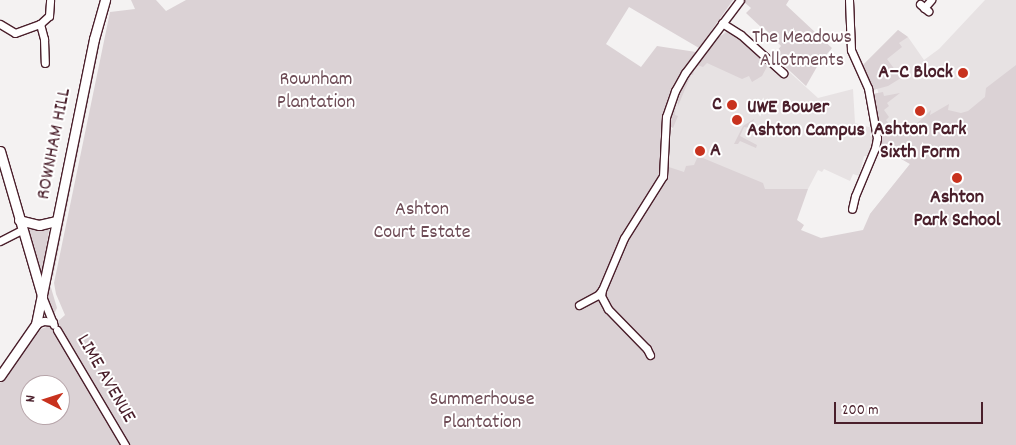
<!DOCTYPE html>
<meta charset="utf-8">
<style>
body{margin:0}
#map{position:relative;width:1016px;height:445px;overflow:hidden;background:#f4f2f2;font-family:Dekko,sans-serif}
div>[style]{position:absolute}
.built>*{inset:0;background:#e7e2e3}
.green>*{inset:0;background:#dbd2d5}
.roads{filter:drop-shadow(1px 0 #4a1f2b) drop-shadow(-1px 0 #4a1f2b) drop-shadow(0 1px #4a1f2b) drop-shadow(0 -1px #4a1f2b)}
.minor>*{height:7px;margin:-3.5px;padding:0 3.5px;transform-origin:3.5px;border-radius:3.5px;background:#fff}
.major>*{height:9px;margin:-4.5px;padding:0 4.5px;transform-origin:4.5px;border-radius:4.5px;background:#fff}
.dots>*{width:14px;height:14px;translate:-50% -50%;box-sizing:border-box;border:2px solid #fff;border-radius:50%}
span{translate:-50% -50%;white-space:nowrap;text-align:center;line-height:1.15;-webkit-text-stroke:4px #fff;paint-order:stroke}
.park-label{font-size:20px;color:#6e4c56}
.poi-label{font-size:20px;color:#4a1f2b;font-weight:700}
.right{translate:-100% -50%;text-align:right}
.left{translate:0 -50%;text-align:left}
.street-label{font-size:20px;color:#4a1f2b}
.north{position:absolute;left:20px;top:375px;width:50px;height:50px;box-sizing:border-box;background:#fff;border:1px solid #b7a5aa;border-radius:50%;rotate:275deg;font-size:14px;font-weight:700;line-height:20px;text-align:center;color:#4a1f2b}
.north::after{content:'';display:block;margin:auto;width:18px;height:22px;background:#c8321e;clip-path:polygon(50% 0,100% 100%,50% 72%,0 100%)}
.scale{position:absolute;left:834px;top:402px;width:149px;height:22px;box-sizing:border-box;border:2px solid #4a1f2b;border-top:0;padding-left:6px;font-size:15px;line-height:18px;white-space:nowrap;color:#4a1f2b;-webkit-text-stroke:4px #fff;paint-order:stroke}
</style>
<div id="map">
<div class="built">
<div style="clip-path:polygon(985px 0,1016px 0,1016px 281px,870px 214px,910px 164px,879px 146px,873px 94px,878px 93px,878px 91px,877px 89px,873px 90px,861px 67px,898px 30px,908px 37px,924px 60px,939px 49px)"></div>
<div style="clip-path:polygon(726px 31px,729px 31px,781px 75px,786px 69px,818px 98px,853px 89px,855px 123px,872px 128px,870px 136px,875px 138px,869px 157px,864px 156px,859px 176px,853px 174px,850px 181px,824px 169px,822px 172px,818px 170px,808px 189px,765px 189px,760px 204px,666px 166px,669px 167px,669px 135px,673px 128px,670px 126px,672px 112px,682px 86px,705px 53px)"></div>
</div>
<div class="green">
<div style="clip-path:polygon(evenodd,131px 0,156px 0,166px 11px,186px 0,733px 0,699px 48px,629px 7px,606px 44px,641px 67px,657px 46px,696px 52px,674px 84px,668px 98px,664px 114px,666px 166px,684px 172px,686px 166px,694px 165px,698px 156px,763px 183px,765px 189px,808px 189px,797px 220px,804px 225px,801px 230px,821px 238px,863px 230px,870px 214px,910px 164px,879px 146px,873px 94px,883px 92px,884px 96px,900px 93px,887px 103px,889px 106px,884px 110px,889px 117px,886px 120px,893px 129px,900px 127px,906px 134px,931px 110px,930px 115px,949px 104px,948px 110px,961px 113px,968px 111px,985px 97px,986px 88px,1016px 65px,1016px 445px,0 445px,0 383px,41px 329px,55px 324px,65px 315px,56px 294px,54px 283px,110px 12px,135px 9px,131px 0,30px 385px,60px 385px,60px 415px,30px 415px,30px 385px)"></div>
<div style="clip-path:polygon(745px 0,789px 0,786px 5px,832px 48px,818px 65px,806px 86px,776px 58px,780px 54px,777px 51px,781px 46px,764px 28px,763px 29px,746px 13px,751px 8px,744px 2px)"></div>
<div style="clip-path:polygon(103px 13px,105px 18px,53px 277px,49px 276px)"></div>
<div style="clip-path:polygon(898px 30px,908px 37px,899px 43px,902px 47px,887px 59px,901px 78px,888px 86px,873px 90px,861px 67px)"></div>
<div style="clip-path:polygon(729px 31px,740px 37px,769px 63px,762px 76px,752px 82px,749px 76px,742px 79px,707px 63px,703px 67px,697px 65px,717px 38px)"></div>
<div style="clip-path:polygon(694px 70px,693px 75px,691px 75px,678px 106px,677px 97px,690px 73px)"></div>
<div style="clip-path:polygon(676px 100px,675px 115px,678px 116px,673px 128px,670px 126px,670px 122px)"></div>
<div style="clip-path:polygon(754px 119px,750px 128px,744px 127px,740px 136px,757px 145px,756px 148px,740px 141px,738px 144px,734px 144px,743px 126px)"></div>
<div style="clip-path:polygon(27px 228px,49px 230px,43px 273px,39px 270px)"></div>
<div style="clip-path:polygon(49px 281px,57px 308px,53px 316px,46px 298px)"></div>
</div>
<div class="roads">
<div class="minor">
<div style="left:849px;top:0;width:50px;rotate:87.7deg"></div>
<div style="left:851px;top:50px;width:42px;rotate:65.9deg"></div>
<div style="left:868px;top:88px;width:51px;rotate:79.8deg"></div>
<div style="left:877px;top:138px;width:10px;rotate:101deg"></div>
<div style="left:875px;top:148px;width:52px;rotate:112.6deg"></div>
<div style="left:855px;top:196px;width:13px;rotate:103deg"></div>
<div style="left:920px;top:4px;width:11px;rotate:41deg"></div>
<div style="left:924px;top:8px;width:11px;rotate:-49deg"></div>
<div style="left:722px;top:23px;width:22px;rotate:32deg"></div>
<div style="left:741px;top:35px;width:57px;rotate:42.1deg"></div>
<div style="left:0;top:24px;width:17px;rotate:31deg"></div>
<div style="left:15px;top:33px;width:27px;rotate:-20deg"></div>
<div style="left:40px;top:24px;width:12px;rotate:-42deg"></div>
<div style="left:49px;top:16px;width:16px;rotate:-86deg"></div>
<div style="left:40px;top:24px;width:16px;rotate:75deg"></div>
<div style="left:44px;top:39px;width:24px;rotate:88deg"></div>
<div style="left:0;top:241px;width:25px;rotate:-27deg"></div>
<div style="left:42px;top:296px;width:31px;rotate:68deg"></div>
<div style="left:579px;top:305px;width:21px;rotate:-28deg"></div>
<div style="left:598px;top:295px;width:5px;rotate:-53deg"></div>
<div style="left:36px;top:324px;width:9px;rotate:-21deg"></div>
<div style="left:44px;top:321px;width:9px;rotate:6deg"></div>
<div style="left:57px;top:330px;width:134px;rotate:59.4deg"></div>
<div style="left:650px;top:355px;width:7px;rotate:-117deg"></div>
<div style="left:647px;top:349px;width:56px;rotate:-134.3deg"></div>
<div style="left:608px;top:309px;width:15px;rotate:-118deg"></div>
<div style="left:601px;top:296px;width:6px;rotate:-81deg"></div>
<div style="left:602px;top:290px;width:56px;rotate:-67.1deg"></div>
<div style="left:624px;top:238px;width:73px;rotate:-57.8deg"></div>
<div style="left:663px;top:176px;width:59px;rotate:-87.1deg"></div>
<div style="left:666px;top:117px;width:28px;rotate:-71deg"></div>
<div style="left:675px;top:91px;width:21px;rotate:-61deg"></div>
<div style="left:685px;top:73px;width:91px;rotate:-53deg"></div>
</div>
<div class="major">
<div style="left:0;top:151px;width:151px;rotate:73.8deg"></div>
<div style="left:19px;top:220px;width:21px;rotate:14deg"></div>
<div style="left:39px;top:225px;width:18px;rotate:-13deg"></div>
<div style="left:0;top:376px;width:63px;rotate:-55.3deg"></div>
<div style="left:36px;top:324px;width:291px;rotate:-78.5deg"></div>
<div style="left:94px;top:39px;width:41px;rotate:-74.2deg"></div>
</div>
</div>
<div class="dots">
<div style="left:963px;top:73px;background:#c8321e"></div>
<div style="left:732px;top:105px;background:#c8321e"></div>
<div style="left:920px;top:111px;background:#c8321e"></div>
<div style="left:737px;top:120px;background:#c8321e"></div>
<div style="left:700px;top:151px;background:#c8321e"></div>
<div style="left:957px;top:178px;background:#c8321e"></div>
</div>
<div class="park-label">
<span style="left:802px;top:50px">The Meadows<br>Allotments</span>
<span style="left:316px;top:92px">Rownham<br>Plantation</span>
<span style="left:422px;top:222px">Ashton<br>Court Estate</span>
<span style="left:482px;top:412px">Summerhouse<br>Plantation</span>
</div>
<div class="poi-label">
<span class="right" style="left:953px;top:73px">A–C Block</span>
<span class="right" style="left:722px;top:105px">C</span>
<span class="left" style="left:747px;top:120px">UWE Bower<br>Ashton Campus</span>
<span style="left:920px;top:142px">Ashton Park<br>Sixth Form</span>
<span class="left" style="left:710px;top:151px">A</span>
<span style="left:957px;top:210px">Ashton<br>Park School</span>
</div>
<div class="street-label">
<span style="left:55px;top:144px;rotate:-79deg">ROWNHAM HILL</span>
<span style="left:105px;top:379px;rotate:60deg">LIME AVENUE</span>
</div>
<div class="north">N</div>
<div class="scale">200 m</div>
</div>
